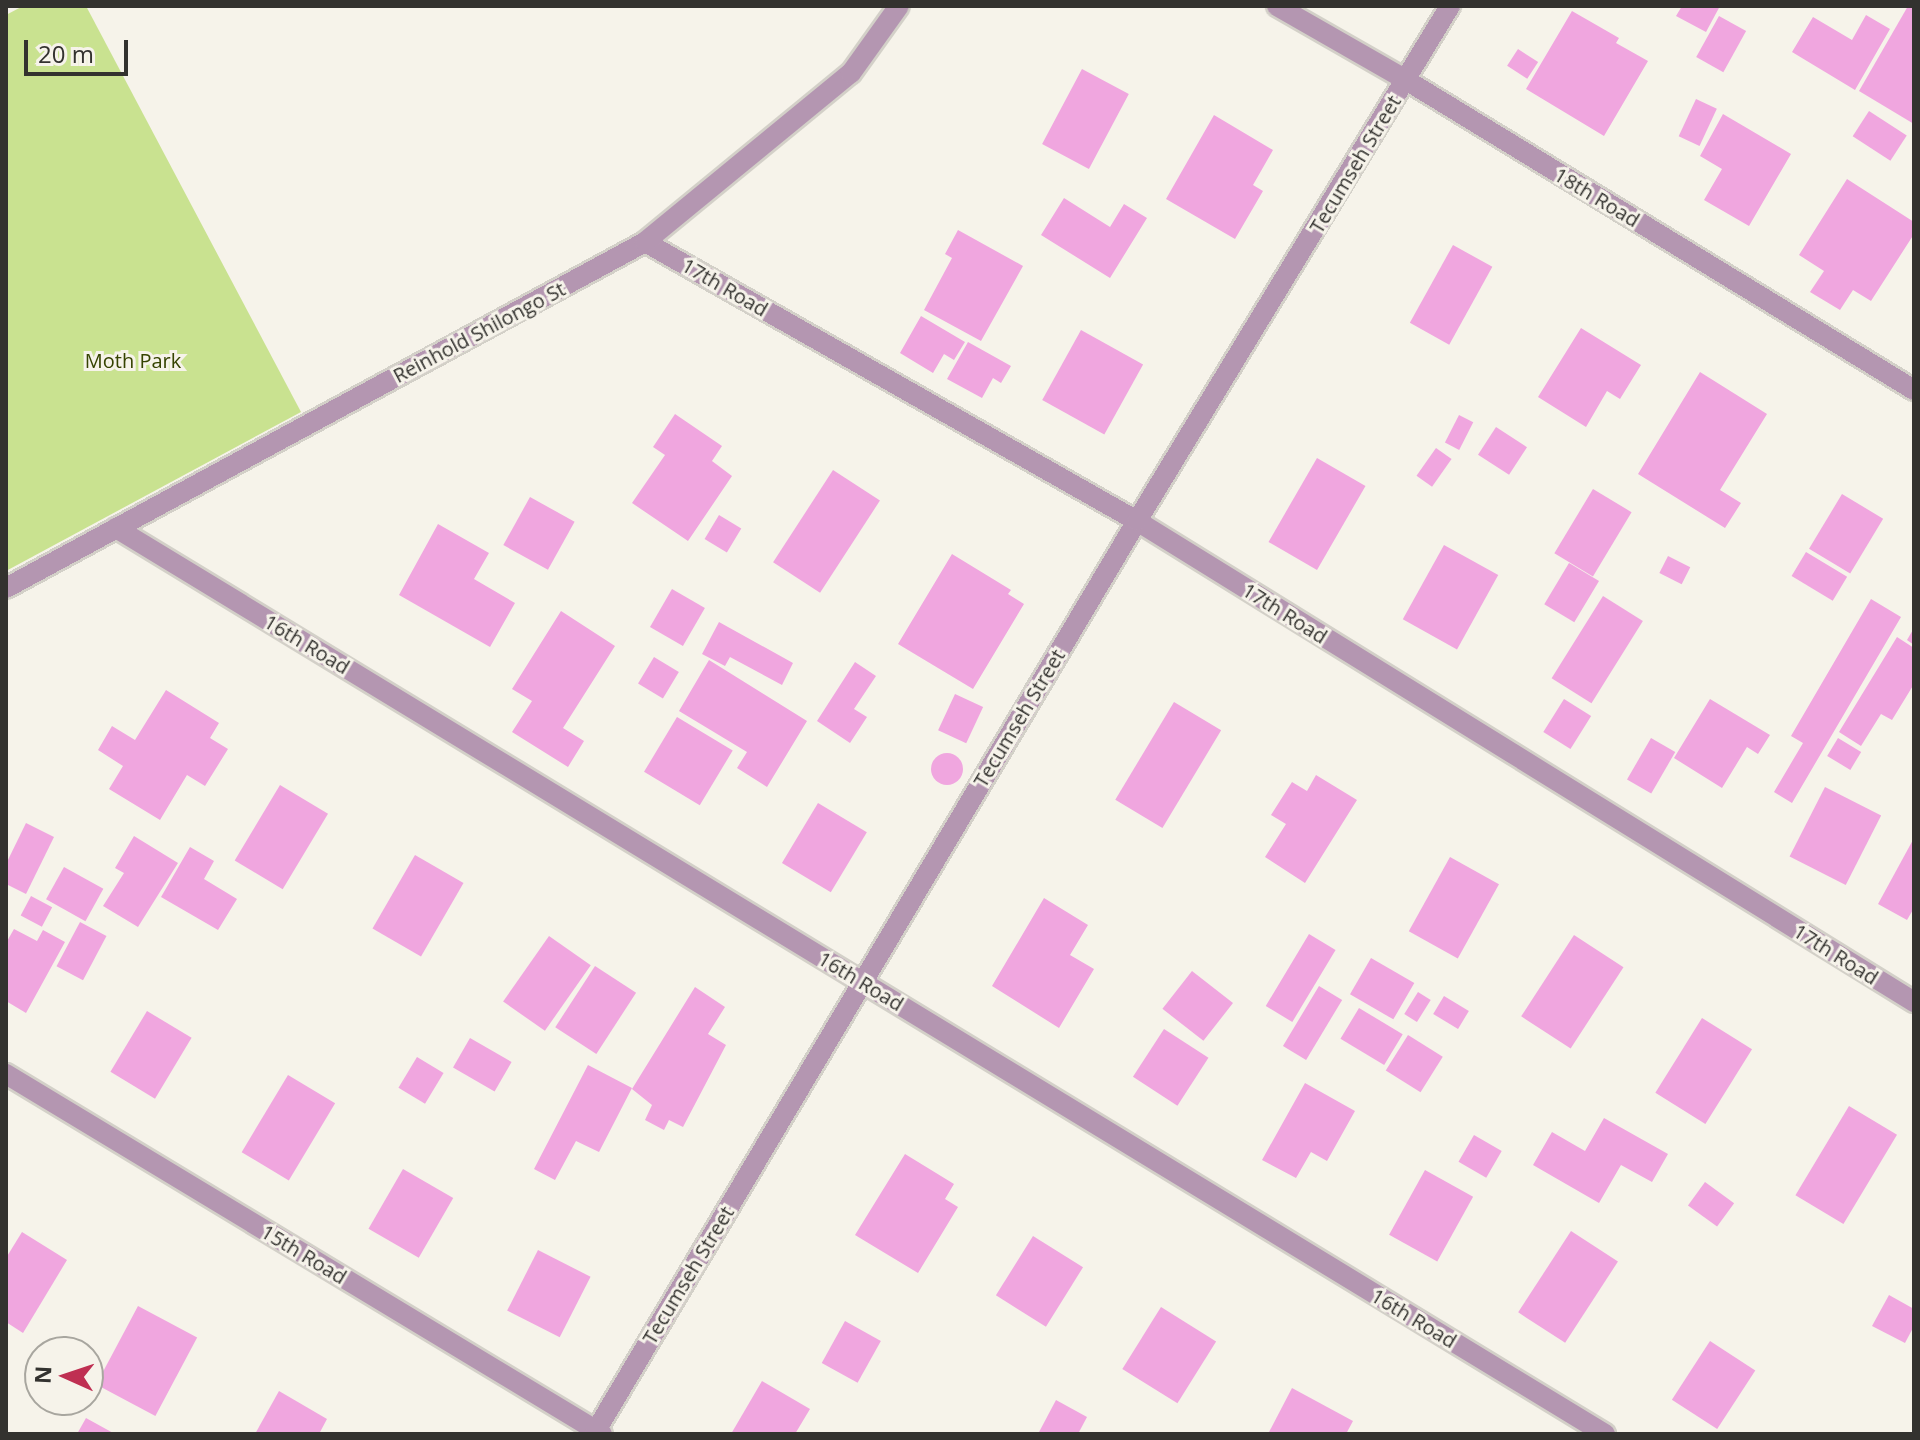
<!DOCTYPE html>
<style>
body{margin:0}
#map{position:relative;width:1920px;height:1440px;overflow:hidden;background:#f6f3ea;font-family:"Open Sans",sans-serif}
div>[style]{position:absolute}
.green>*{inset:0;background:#c9e290}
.building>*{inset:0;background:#f0a6df;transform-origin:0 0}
.round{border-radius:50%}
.roads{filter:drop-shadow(2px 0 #d3d0c8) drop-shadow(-2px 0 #d3d0c8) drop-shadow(0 2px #d3d0c8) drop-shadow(0 -2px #d3d0c8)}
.minor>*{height:20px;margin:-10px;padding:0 10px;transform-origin:10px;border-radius:10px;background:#b496b1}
span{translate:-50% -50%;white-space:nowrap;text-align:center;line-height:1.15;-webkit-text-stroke:6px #f6f3ea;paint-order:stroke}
.street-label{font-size:20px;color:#33322f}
.park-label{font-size:20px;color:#354301}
.frame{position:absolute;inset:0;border:8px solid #33322f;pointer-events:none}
.north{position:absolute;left:24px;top:1336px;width:80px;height:80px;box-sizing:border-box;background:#f6f3ea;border:2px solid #a8a69f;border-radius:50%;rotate:273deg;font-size:22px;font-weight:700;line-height:32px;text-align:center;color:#33322f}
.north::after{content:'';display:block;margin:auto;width:28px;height:36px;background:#bf2f52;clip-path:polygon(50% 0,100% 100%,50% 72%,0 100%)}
.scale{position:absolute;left:24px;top:40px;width:104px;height:36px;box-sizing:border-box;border:4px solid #33322f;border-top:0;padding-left:10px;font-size:24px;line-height:28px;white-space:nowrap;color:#33322f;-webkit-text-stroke:6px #f6f3ea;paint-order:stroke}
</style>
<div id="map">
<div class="green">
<div style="clip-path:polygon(23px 6px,86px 6px,301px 412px,6px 571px,6px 15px)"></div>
</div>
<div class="building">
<div style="clip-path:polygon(1682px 6px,1720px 6px,1706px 32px,1676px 16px)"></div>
<div style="clip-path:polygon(1908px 6px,1914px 6px,1914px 124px,1859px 91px)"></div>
<div style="clip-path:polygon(1572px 11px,1619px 38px,1616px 43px,1648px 61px,1604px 136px,1526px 89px)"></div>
<div style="clip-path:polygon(1866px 15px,1890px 29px,1855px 90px,1792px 52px,1813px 17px,1852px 40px)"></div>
<div style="left:1719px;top:16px;width:31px;height:47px;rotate:29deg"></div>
<div style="left:1518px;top:49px;width:24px;height:20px;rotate:33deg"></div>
<div style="left:1082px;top:69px;width:53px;height:85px;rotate:28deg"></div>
<div style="left:1696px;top:99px;width:23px;height:41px;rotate:25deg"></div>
<div style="left:1869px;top:111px;width:45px;height:30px;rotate:33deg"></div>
<div style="clip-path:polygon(1723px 114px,1791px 154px,1749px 226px,1704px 200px,1722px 169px,1700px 156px)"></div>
<div style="clip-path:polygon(1214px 115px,1273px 150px,1253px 185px,1263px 191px,1235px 239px,1166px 199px)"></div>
<div style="clip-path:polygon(1847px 179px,1914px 222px,1914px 234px,1871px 301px,1853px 290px,1840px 310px,1810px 292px,1824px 271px,1799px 255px)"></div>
<div style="clip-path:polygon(1064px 198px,1110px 227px,1124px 204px,1147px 218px,1110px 278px,1041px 235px)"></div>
<div style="clip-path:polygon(958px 230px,1023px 266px,981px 341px,924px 310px,952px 258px,945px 254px)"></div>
<div style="left:1453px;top:245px;width:45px;height:89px;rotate:29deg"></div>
<div style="clip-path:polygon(921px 316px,965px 342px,954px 360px,944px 354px,933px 373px,900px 353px)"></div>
<div style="clip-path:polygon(1581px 328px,1641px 365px,1620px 399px,1607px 391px,1586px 427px,1538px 397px)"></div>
<div style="left:1081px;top:330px;width:71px;height:80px;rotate:29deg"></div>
<div style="clip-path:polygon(968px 342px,1011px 366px,1001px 383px,993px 378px,982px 398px,947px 379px)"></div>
<div style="clip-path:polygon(1700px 372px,1767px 414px,1720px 490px,1741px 503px,1725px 528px,1638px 474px)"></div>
<div style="clip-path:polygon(675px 414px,722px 446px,712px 461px,732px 476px,688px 541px,632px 503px,665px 455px,653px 447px)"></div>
<div style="left:1459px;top:415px;width:16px;height:31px;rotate:27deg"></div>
<div style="left:1496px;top:427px;width:37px;height:33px;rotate:33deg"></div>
<div style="left:1436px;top:448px;width:19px;height:34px;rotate:35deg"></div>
<div style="left:1317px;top:458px;width:56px;height:97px;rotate:30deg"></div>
<div style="left:833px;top:470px;width:56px;height:110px;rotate:33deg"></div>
<div style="left:1593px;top:489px;width:45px;height:75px;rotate:31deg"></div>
<div style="left:1842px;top:494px;width:48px;height:64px;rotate:31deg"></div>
<div style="left:530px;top:497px;width:51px;height:55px;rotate:29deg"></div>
<div style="left:719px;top:515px;width:26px;height:28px;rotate:31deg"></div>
<div style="clip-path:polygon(438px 524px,489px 553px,474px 579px,515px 603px,490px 647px,399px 595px)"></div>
<div style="left:1444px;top:545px;width:62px;height:85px;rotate:29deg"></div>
<div style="left:1806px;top:552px;width:48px;height:28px;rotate:31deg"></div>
<div style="clip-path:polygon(952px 554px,1011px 590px,1008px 594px,1024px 604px,973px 689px,898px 644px)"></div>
<div style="left:1668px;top:556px;width:25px;height:19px;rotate:27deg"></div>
<div style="left:1569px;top:563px;width:35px;height:48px;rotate:31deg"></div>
<div style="left:672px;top:589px;width:38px;height:44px;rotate:30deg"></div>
<div style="left:1603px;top:596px;width:47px;height:97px;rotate:32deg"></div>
<div style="clip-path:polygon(1871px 599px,1901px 617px,1792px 803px,1774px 792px,1803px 743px,1791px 736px)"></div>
<div style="clip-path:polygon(561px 611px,615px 646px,563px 728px,584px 741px,568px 767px,512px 732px,532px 701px,512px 689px)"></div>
<div style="clip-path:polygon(719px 622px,793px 663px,782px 685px,730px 657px,725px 666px,702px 654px)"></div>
<div style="clip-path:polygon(1914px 628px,1914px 645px,1907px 640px)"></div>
<div style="clip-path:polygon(1897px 637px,1914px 648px,1914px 684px,1892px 720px,1881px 714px,1861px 746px,1839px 732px)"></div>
<div style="left:654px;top:657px;width:29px;height:31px;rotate:31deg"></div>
<div style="clip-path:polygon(709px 660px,807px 721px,767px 787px,737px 768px,747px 752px,679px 711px)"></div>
<div style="clip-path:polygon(855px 662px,876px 676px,854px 709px,867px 717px,850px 743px,817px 721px)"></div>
<div style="clip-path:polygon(166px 690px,219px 723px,210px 738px,228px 749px,205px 786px,187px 775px,160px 820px,109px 789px,123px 766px,98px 750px,112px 726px,135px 740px)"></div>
<div style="left:955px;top:694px;width:31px;height:40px;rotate:25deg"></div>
<div style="left:1564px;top:699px;width:32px;height:39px;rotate:32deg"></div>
<div style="clip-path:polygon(1710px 699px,1770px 735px,1758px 754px,1747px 747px,1722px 788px,1674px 758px)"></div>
<div style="left:1174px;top:702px;width:55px;height:114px;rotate:31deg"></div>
<div style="left:677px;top:717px;width:65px;height:64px;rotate:31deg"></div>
<div style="left:1651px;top:738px;width:28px;height:48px;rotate:30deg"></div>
<div style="left:1838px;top:738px;width:27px;height:21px;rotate:31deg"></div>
<div class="round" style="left:931px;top:753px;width:32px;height:32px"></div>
<div style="clip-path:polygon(1316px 775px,1357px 800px,1305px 883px,1265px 857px,1286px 824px,1271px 815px,1292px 782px,1307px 791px)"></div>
<div style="left:280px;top:785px;width:56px;height:88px;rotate:31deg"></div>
<div style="left:1825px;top:787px;width:63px;height:78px;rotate:27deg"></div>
<div style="left:818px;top:803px;width:57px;height:70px;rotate:31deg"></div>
<div style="clip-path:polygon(26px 823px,54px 837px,26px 894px,6px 884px,6px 864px)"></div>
<div style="clip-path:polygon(134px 836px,178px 863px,138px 927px,103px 906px,124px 873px,115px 868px)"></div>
<div style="clip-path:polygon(1914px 838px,1914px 908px,1907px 920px,1878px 904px)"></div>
<div style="clip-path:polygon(190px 847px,214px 861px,204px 879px,237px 899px,218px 930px,161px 897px)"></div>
<div style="left:415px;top:855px;width:56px;height:85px;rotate:30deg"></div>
<div style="left:1450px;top:857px;width:56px;height:85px;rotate:29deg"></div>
<div style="left:64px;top:867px;width:45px;height:37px;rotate:29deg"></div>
<div style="left:31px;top:896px;width:24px;height:22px;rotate:28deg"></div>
<div style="clip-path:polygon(1044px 898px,1088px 925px,1070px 955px,1094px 969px,1059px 1028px,992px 986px)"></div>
<div style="left:80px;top:922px;width:30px;height:50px;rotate:28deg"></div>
<div style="clip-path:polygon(14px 929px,37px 941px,43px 930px,65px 942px,26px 1013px,6px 1001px,6px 943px)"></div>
<div style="left:1309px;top:934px;width:31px;height:84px;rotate:31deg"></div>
<div style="left:1574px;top:935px;width:59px;height:97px;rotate:33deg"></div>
<div style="left:549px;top:936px;width:51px;height:80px;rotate:35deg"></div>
<div style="left:1371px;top:958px;width:50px;height:42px;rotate:30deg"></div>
<div style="left:595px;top:966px;width:49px;height:73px;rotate:33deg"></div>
<div style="left:1192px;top:971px;width:52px;height:48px;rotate:38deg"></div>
<div style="left:1319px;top:986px;width:27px;height:70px;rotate:31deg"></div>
<div style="clip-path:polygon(695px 987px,725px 1007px,708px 1034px,726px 1045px,683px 1127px,669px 1120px,664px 1130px,645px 1120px,652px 1105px,632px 1089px)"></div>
<div style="left:1418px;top:992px;width:15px;height:26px;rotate:32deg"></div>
<div style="left:1444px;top:996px;width:29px;height:21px;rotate:31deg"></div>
<div style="left:1359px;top:1008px;width:51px;height:36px;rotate:31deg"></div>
<div style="left:147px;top:1011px;width:52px;height:71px;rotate:31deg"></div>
<div style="left:1702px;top:1018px;width:59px;height:88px;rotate:32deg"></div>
<div style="left:1164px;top:1029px;width:53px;height:57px;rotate:33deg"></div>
<div style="left:1408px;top:1035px;width:41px;height:42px;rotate:32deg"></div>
<div style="left:470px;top:1038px;width:48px;height:34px;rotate:30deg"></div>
<div style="left:417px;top:1057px;width:31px;height:36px;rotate:31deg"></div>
<div style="clip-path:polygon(588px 1065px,632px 1088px,599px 1152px,576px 1141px,555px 1180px,534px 1169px)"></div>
<div style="left:288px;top:1075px;width:55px;height:90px;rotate:31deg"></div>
<div style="clip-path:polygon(1305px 1083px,1355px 1111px,1327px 1161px,1311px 1152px,1296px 1178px,1262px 1160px)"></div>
<div style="left:1849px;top:1106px;width:56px;height:104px;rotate:31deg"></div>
<div style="clip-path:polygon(1604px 1118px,1668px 1154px,1652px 1182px,1621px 1165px,1599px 1203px,1533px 1165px,1552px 1132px,1585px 1151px)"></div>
<div style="left:1474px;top:1135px;width:32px;height:31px;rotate:30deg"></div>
<div style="clip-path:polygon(905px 1154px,954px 1184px,945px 1199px,958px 1207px,918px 1273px,855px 1235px)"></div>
<div style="left:403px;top:1169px;width:58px;height:69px;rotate:30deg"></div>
<div style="left:1425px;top:1170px;width:55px;height:74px;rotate:29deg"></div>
<div style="left:1705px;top:1182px;width:36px;height:29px;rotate:36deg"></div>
<div style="left:1571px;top:1231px;width:56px;height:97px;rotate:33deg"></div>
<div style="clip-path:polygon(22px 1232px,67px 1260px,23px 1333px,6px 1322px,6px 1258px)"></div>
<div style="left:1033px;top:1236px;width:59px;height:70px;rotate:32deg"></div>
<div style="left:538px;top:1250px;width:59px;height:68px;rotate:27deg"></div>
<div style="clip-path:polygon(1889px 1295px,1914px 1309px,1914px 1326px,1905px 1343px,1872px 1326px)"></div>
<div style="left:138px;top:1306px;width:67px;height:89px;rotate:28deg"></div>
<div style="left:1161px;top:1307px;width:65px;height:73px;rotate:32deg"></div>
<div style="left:845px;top:1321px;width:41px;height:48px;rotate:29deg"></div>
<div style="left:1710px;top:1341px;width:54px;height:70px;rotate:33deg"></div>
<div style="clip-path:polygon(762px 1381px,810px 1409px,795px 1434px,731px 1434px)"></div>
<div style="clip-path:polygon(1292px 1388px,1353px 1421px,1346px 1434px,1268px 1434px)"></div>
<div style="clip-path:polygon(279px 1391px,327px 1419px,319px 1434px,255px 1434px)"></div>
<div style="clip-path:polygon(1056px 1400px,1087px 1417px,1078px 1434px,1038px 1434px)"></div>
<div style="clip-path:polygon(86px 1418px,115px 1434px,77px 1434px)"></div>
</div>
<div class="roads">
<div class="minor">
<div style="left:1277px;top:6px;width:149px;rotate:29.8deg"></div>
<div style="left:1406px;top:80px;width:595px;rotate:31.39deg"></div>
<div style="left:645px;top:242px;width:566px;rotate:29.56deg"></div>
<div style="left:1137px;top:521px;width:914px;rotate:31.76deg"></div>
<div style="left:116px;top:528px;width:1743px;rotate:31.32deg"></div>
<div style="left:6px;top:588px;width:727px;rotate:-28.43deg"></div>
<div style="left:645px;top:242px;width:266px;rotate:-39.4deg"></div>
<div style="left:851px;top:73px;width:82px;rotate:-54.4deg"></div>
<div style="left:6px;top:1074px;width:696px;rotate:31.13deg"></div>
<div style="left:594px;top:1434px;width:1062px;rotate:-59.26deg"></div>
<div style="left:1137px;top:521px;width:603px;rotate:-58.71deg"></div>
</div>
</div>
<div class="street-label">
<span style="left:1355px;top:164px;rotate:-59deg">Tecumseh Street</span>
<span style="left:1597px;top:197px;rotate:31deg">18th Road</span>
<span style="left:725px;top:287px;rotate:30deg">17th Road</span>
<span style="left:479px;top:332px;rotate:-28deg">Reinhold Shilongo St</span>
<span style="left:1285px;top:613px;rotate:32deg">17th Road</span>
<span style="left:307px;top:644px;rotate:31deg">16th Road</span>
<span style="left:1019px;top:718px;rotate:-59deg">Tecumseh Street</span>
<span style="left:1836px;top:954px;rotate:32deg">17th Road</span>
<span style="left:861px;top:981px;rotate:31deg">16th Road</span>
<span style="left:304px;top:1254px;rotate:31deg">15th Road</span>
<span style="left:688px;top:1275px;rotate:-59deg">Tecumseh Street</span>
<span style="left:1414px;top:1318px;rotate:31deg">16th Road</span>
</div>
<div class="park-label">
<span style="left:133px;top:360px">Moth Park</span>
</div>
<div class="frame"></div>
<div class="north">N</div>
<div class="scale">20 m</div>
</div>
